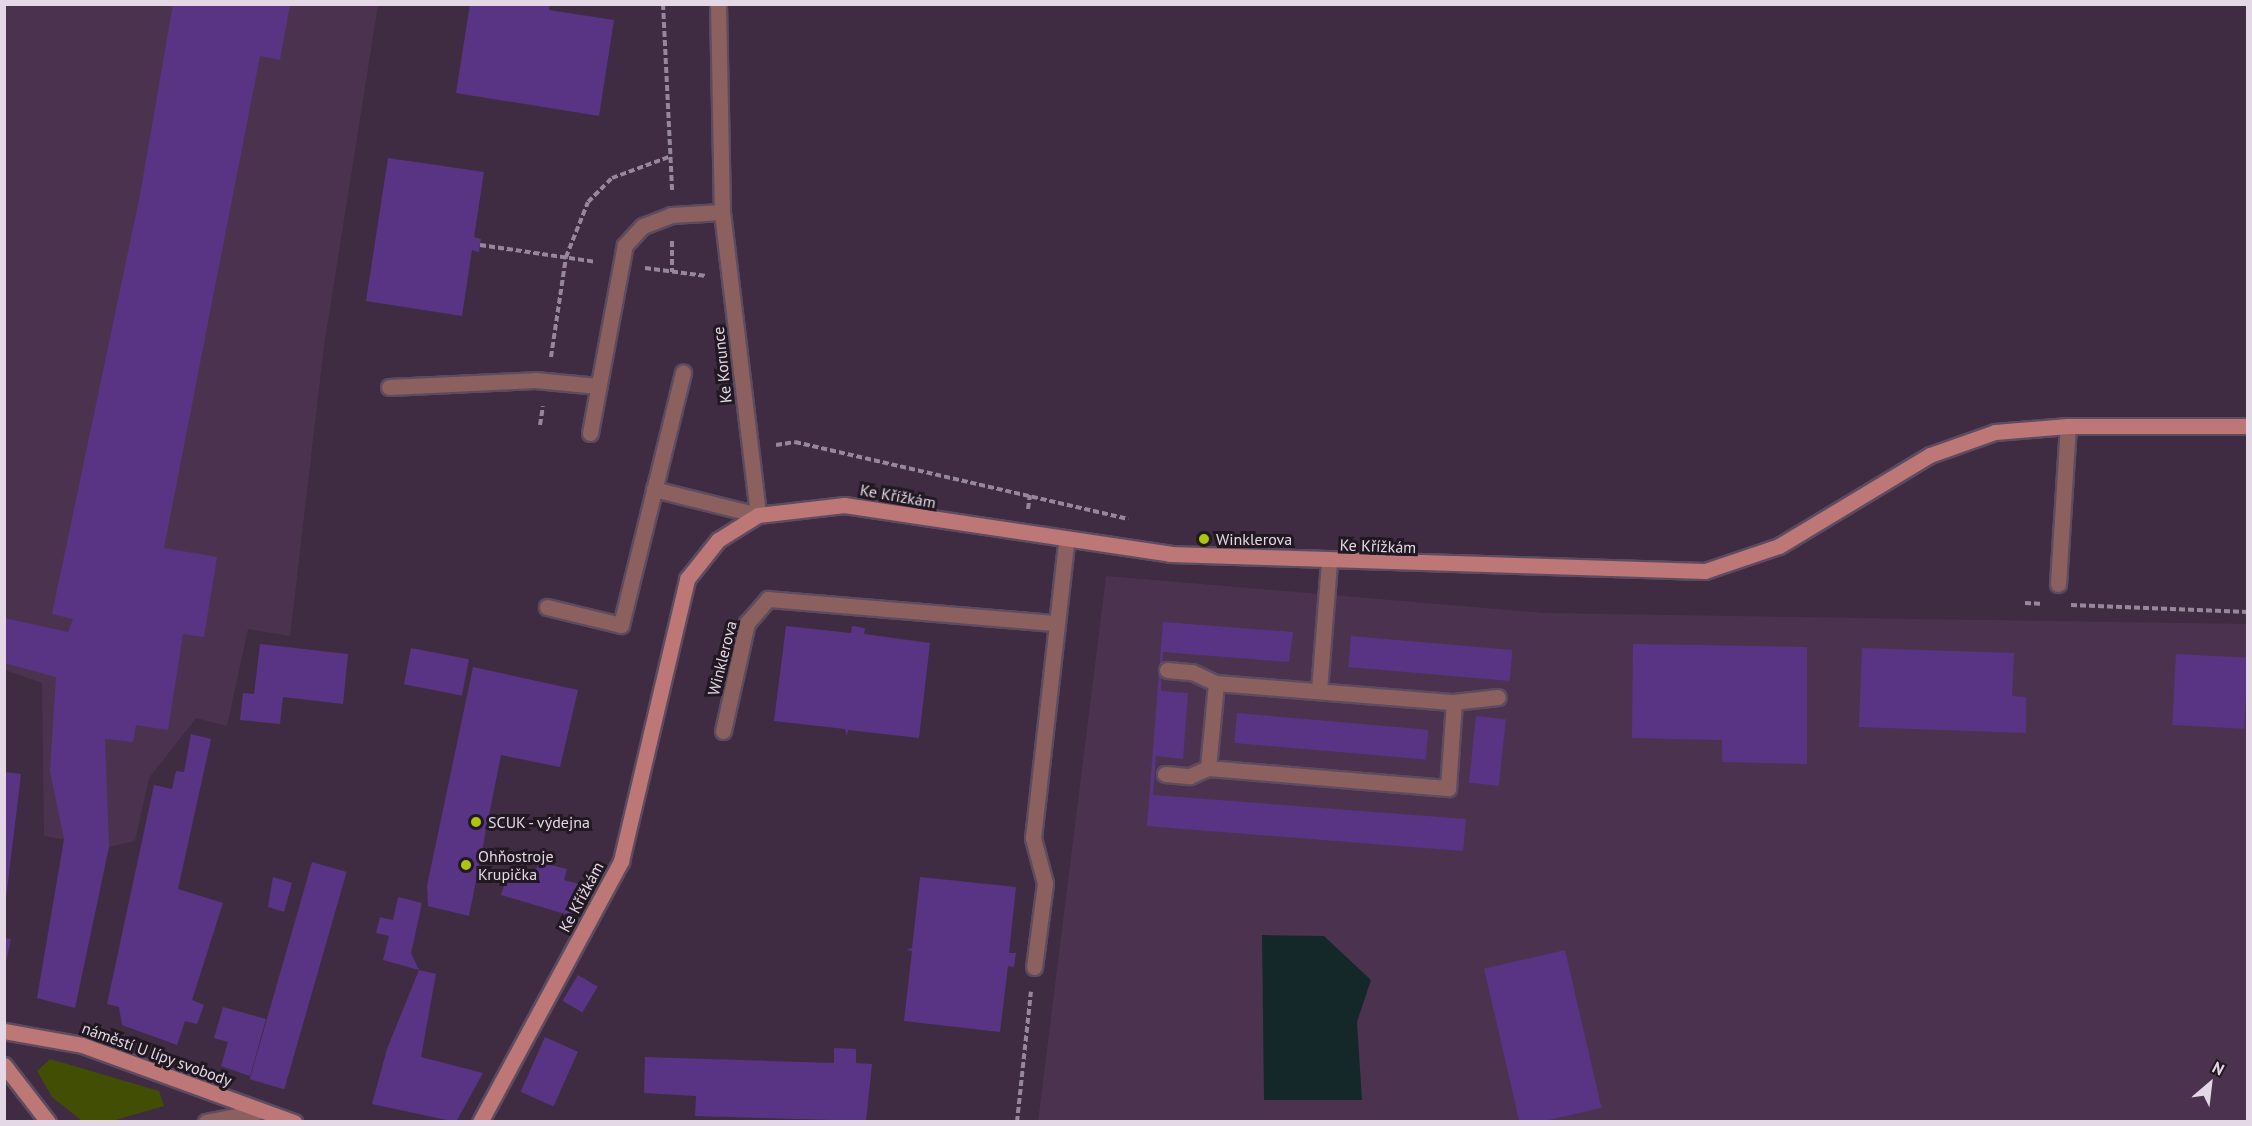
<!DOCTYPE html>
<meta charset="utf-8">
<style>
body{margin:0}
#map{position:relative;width:2252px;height:1126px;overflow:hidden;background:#3f2c42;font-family:"PT Sans",sans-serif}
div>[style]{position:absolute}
.built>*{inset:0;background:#4b334f}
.green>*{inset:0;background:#424e04}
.water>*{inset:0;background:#142829}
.building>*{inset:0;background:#593484;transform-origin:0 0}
.path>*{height:4px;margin-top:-2px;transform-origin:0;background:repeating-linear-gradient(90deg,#97879a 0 6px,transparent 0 9px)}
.roads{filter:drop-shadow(2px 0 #5d4b60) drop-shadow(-2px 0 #5d4b60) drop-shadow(0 2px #5d4b60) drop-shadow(0 -2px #5d4b60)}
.lane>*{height:15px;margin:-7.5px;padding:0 7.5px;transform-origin:7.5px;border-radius:7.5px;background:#8c605f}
.street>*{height:15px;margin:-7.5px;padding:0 7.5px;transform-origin:7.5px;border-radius:7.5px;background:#8c605f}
.secondary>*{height:15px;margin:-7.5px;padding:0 7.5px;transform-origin:7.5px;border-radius:7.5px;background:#bd7776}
.dots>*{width:16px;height:16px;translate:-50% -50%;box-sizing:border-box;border:3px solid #211822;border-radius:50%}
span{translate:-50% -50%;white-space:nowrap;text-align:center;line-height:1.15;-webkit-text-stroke:6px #211822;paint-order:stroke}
.street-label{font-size:16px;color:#e4d7e6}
.poi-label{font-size:16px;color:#e4d7e6}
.left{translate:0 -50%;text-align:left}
.frame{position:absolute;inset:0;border:6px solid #e4d7e6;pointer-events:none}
.north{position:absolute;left:2180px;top:1054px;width:60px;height:60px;-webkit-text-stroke:4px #211822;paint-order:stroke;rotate:28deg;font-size:16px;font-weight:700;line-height:24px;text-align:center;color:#e4d7e6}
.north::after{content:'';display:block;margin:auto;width:21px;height:27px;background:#e4d7e6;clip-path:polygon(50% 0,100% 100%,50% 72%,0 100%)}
</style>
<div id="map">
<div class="built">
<div style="clip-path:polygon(5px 5px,378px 5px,324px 346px,290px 636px,248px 629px,227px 726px,196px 718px,149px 778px,135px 841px,109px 847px,44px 836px,42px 683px,5px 670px)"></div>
<div style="clip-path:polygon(1106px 576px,1544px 613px,2247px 624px,2247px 1121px,1038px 1122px)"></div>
</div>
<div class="green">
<div style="clip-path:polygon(50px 1059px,159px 1091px,164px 1106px,112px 1121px,82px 1121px,52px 1097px,37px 1071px)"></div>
</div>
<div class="water">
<div style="clip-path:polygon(1262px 935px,1324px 936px,1371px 980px,1357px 1022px,1362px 1100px,1264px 1100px)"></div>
</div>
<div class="building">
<div style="clip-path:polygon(173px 4px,290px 4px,280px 60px,260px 56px,164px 548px,217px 557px,204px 637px,183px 634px,168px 730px,136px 725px,133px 742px,105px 739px,109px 847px,75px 1008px,37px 998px,64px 839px,50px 771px,56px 677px,4px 663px,4px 618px,68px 632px,73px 619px,52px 614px,140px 195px)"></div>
<div style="clip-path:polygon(470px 4px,550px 4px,549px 10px,614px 20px,599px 116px,456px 93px)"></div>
<div style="clip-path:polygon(388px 158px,484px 172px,474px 237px,481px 239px,480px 245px,479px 252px,472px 250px,462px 316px,366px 301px)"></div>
<div style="clip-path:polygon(1163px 622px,1293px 632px,1289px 662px,1163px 652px,1161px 691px,1188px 693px,1183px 759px,1156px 756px,1153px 795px,1466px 819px,1463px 851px,1147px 826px)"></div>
<div style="clip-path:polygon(786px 626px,851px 633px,852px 626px,865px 628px,864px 634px,930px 643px,919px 738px,848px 730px,847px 736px,845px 729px,774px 721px)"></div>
<div style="left:1351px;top:636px;width:162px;height:31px;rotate:5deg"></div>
<div style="clip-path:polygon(260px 644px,348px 654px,343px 704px,283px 697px,280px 724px,240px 720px,243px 693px,254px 694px)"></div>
<div style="clip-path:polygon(1633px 644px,1807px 647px,1807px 764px,1722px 762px,1722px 740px,1632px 738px)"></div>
<div style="left:411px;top:648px;width:59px;height:37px;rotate:11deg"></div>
<div style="clip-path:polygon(1862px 648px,2014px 653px,2012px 696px,2026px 697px,2026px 733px,1859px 727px)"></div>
<div style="left:2176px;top:654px;width:72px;height:71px;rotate:3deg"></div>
<div style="clip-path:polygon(473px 667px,578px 690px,560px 767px,501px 755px,469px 916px,428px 906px,427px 886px)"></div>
<div style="left:1237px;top:713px;width:192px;height:30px;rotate:5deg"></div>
<div style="left:1476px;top:716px;width:30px;height:67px;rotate:6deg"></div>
<div style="clip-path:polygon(191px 734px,211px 739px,178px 889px,223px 903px,192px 1000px,204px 1005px,197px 1024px,185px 1021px,177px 1045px,122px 1025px,119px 1007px,107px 1004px,154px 785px,172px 789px,176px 771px,184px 772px)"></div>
<div style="clip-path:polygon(4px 772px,21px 774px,6px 898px,4px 898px)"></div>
<div style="left:312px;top:862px;width:36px;height:226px;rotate:16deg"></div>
<div style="clip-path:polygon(538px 862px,567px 869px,564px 880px,587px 886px,572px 916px,501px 895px,510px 866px,536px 872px)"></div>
<div style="clip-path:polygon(273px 877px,292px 883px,284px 912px,268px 907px)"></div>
<div style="clip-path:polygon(920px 877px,1016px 887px,1009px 953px,1016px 953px,1014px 967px,1008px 966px,1000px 1032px,904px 1021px,912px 951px,906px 950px,912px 948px)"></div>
<div style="clip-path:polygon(398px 897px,422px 903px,411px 953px,419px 970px,436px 974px,421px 1057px,483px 1073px,456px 1122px,372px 1104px,387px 1049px,419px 970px,383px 960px,389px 936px,376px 933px,380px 917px,393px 920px)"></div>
<div style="clip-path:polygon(4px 938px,11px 939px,5px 966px,4px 966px)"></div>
<div style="left:1565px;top:950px;width:162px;height:83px;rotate:77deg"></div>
<div style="left:578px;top:975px;width:23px;height:30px;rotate:31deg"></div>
<div style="clip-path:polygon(223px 1007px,266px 1019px,250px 1076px,221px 1066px,228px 1042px,214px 1038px)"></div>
<div style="left:545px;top:1037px;width:36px;height:60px;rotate:24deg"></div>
<div style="clip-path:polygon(834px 1048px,856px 1049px,856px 1063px,872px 1064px,866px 1121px,695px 1116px,696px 1096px,644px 1093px,645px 1057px,834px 1063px)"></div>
</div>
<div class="path">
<div style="left:663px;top:4px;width:187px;rotate:87.2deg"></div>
<div style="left:672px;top:241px;width:31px;rotate:90deg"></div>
<div style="left:480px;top:245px;width:117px;rotate:8.3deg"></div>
<div style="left:645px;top:268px;width:62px;rotate:7.5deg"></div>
<div style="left:551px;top:357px;width:101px;rotate:-81.5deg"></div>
<div style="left:566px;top:257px;width:59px;rotate:-68.2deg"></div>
<div style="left:588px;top:202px;width:34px;rotate:-45deg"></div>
<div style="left:612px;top:178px;width:63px;rotate:-20.4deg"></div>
<div style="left:540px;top:425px;width:19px;rotate:-81deg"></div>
<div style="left:776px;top:445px;width:19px;rotate:-9deg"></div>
<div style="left:795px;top:442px;width:342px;rotate:13deg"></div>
<div style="left:1028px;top:509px;width:14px;rotate:-82deg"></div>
<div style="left:2025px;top:603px;width:18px;rotate:3deg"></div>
<div style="left:2071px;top:605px;width:177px;rotate:2.3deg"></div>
<div style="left:1017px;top:1122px;width:131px;rotate:-83.9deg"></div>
</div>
<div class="roads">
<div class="lane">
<div style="left:389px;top:387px;width:146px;rotate:-2.7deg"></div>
<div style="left:535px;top:380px;width:63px;rotate:5.4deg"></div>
<div style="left:654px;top:489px;width:107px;rotate:14deg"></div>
<div style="left:2058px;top:584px;width:158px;rotate:-86.4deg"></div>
<div style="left:547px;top:607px;width:76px;rotate:13.7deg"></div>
<div style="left:621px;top:625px;width:260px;rotate:-76.2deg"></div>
<div style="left:1167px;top:670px;width:25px;rotate:5deg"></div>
<div style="left:1192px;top:672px;width:26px;rotate:25deg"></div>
<div style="left:1216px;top:683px;width:239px;rotate:4.6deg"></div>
<div style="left:1454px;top:702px;width:44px;rotate:-6.5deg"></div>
<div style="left:1319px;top:690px;width:127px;rotate:-85.5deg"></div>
<div style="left:1208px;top:768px;width:85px;rotate:-84.6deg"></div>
<div style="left:1165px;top:774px;width:25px;rotate:5deg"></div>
<div style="left:1190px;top:776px;width:20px;rotate:-24deg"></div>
<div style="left:1208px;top:768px;width:241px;rotate:4.8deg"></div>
<div style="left:1448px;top:788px;width:86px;rotate:-86deg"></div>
</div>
<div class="street">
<div style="left:718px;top:4px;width:208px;rotate:88.9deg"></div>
<div style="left:722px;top:212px;width:305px;rotate:83.2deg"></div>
<div style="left:590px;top:433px;width:191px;rotate:-79.5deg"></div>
<div style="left:625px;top:245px;width:26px;rotate:-47deg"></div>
<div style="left:643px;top:226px;width:30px;rotate:-21deg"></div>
<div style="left:671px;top:215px;width:51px;rotate:-3.4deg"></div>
<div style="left:723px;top:731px;width:111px;rotate:-77.5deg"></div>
<div style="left:747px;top:623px;width:32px;rotate:-49deg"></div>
<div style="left:768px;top:599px;width:288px;rotate:4.8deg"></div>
<div style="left:1034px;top:967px;width:85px;rotate:-82.5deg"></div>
<div style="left:1045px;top:883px;width:47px;rotate:-104.9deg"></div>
<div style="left:1033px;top:838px;width:298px;rotate:-83.6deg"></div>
<div style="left:206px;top:1122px;width:56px;rotate:-11.3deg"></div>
</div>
<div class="secondary">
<div style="left:4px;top:1031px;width:79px;rotate:10.2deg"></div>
<div style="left:82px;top:1045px;width:226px;rotate:20deg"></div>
<div style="left:4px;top:1065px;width:72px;rotate:52.3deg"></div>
<div style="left:480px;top:1122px;width:297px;rotate:-61.6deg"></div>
<div style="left:621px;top:861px;width:290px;rotate:-76.8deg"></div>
<div style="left:687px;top:579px;width:50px;rotate:-51.5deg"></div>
<div style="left:718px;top:540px;width:47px;rotate:-32deg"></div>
<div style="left:758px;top:515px;width:87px;rotate:-6.6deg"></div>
<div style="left:844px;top:505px;width:330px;rotate:8.5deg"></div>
<div style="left:1170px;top:554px;width:535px;rotate:1.82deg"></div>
<div style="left:1705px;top:571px;width:78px;rotate:-18.7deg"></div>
<div style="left:1779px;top:546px;width:176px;rotate:-31.1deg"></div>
<div style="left:1930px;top:455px;width:69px;rotate:-19.5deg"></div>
<div style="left:1995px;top:432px;width:73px;rotate:-4.7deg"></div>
<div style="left:2068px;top:426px;width:180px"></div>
</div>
</div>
<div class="dots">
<div style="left:1204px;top:539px;background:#aec508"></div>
<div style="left:476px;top:822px;background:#aec508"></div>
<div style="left:466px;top:865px;background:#aec508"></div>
</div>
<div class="street-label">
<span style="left:722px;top:365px;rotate:-96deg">Ke Korunce</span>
<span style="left:898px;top:496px;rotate:10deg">Ke Křížkám</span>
<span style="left:1378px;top:546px;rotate:2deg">Ke Křížkám</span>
<span style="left:722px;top:658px;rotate:-76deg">Winklerova</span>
<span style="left:581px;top:897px;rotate:-62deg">Ke Křížkám</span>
<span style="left:157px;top:1054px;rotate:20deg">náměstí U lípy svobody</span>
</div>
<div class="poi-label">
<span class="left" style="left:1216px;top:539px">Winklerova</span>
<span class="left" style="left:488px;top:822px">SCUK - výdejna</span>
<span class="left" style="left:478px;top:865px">Ohňostroje<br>Krupička</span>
</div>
<div class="frame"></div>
<div class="north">N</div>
</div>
